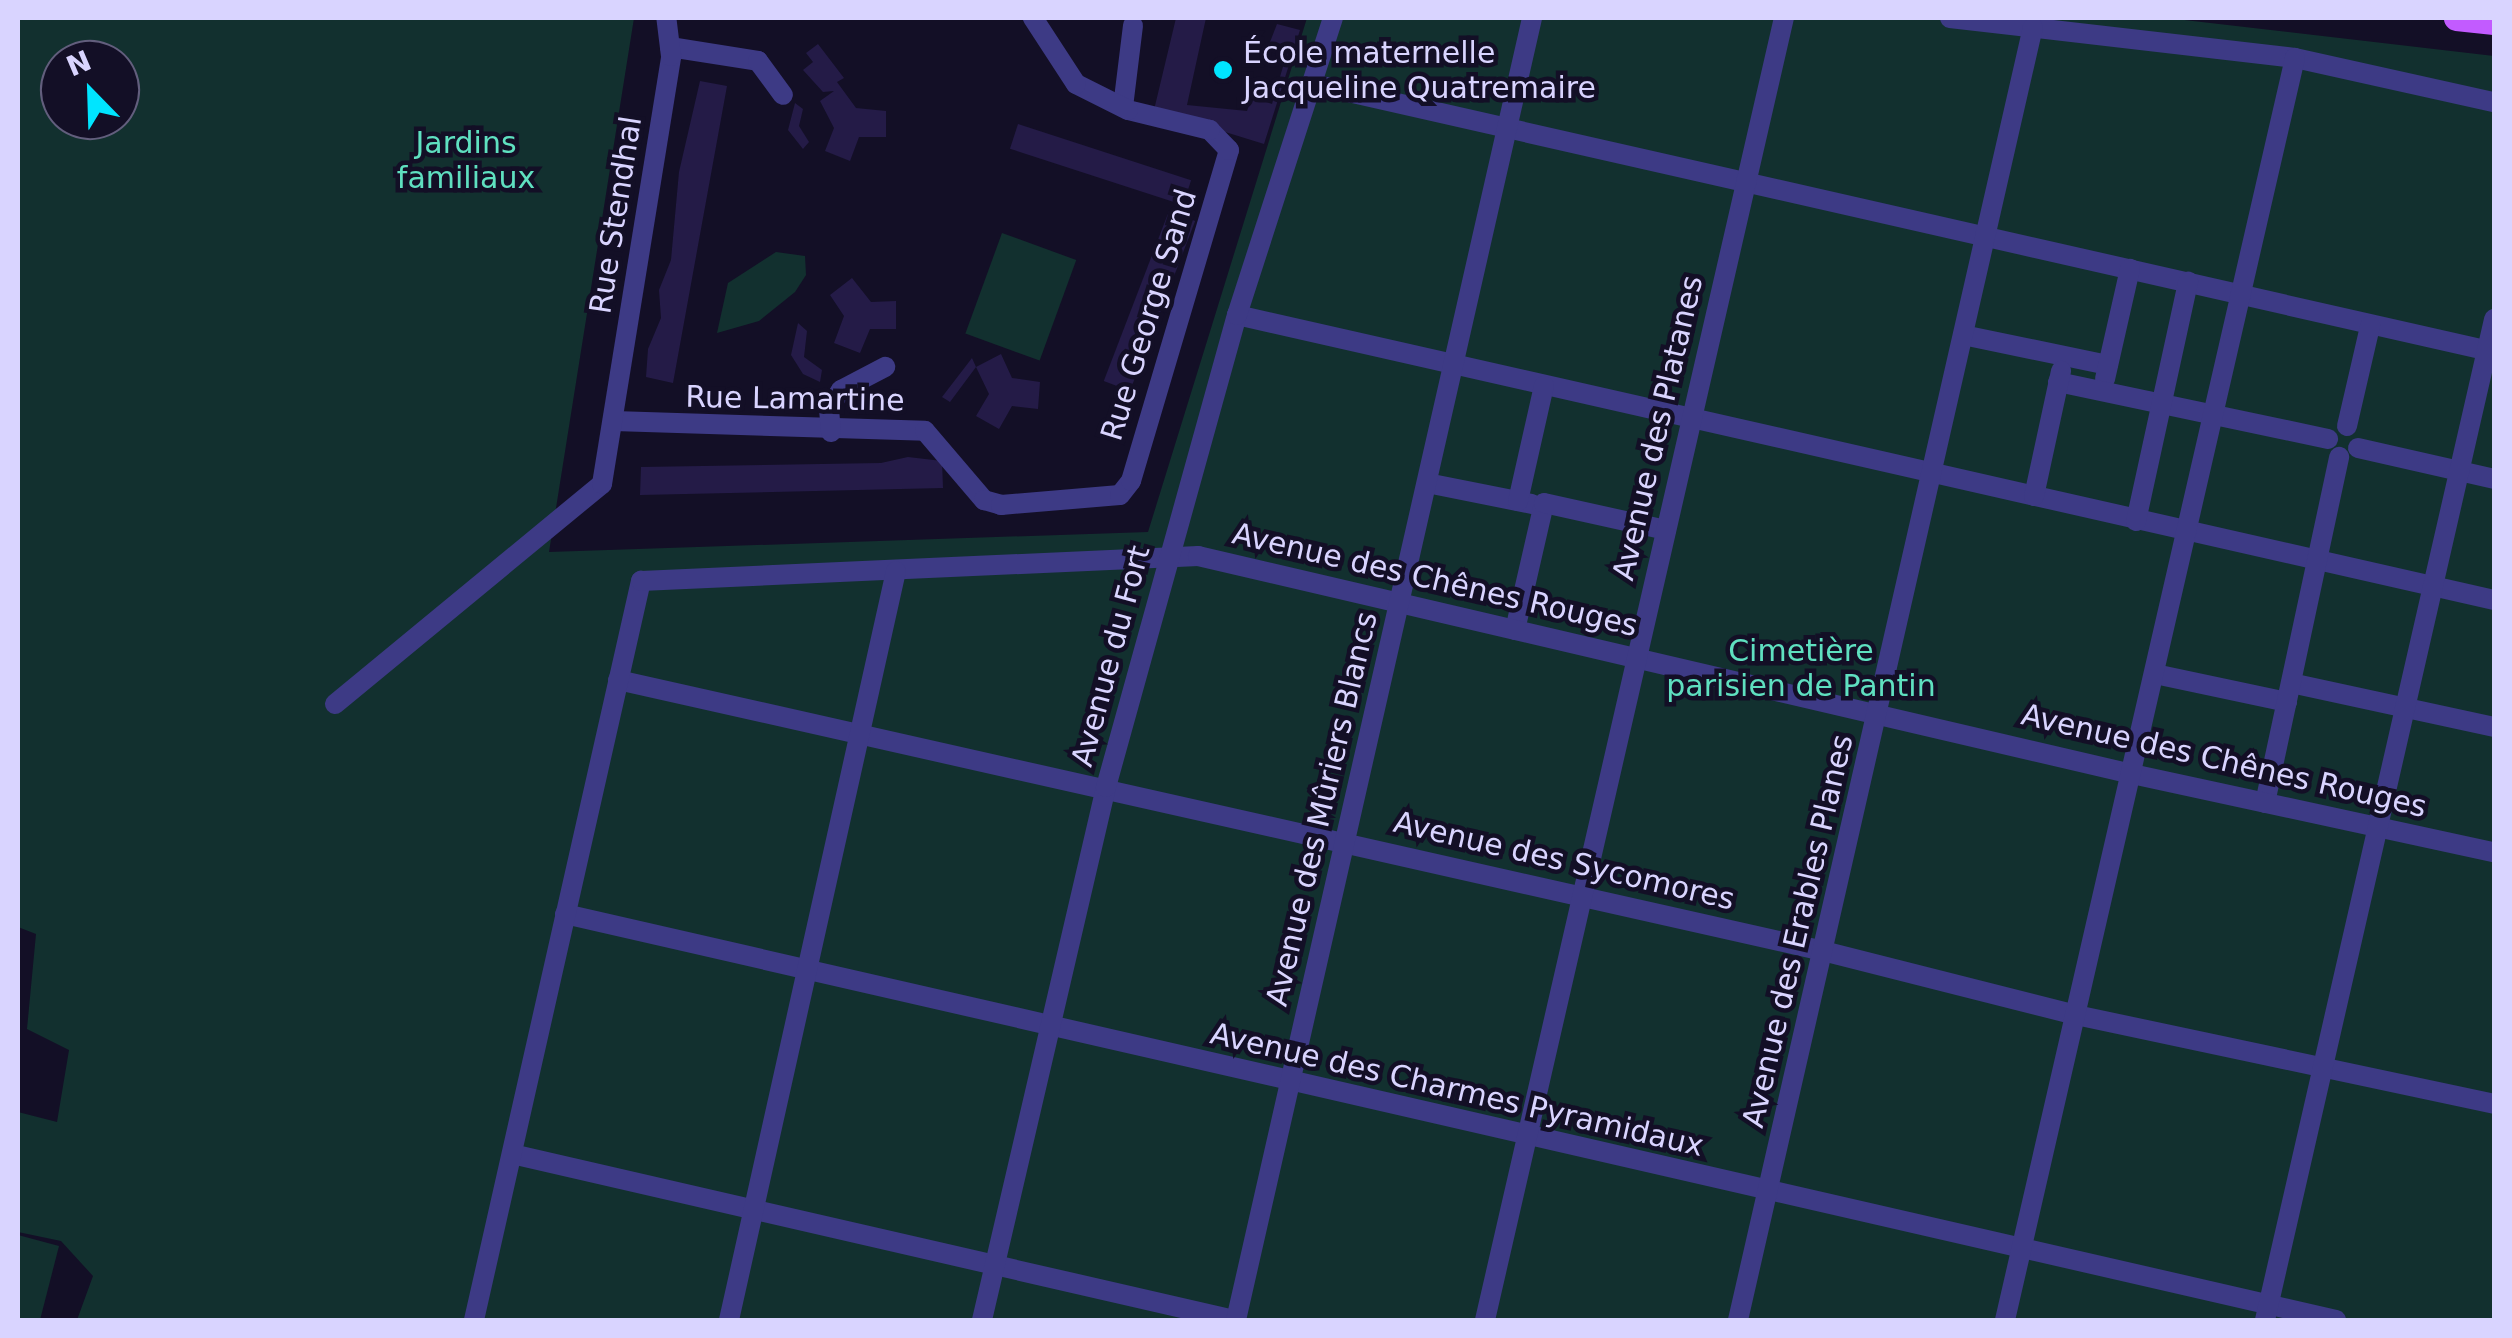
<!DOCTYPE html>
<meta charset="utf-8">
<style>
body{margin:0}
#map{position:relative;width:2512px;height:1338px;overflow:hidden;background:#130f26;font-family:"DejaVu Sans",sans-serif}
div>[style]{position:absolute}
.green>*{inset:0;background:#12302f;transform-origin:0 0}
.building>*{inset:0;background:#241b47;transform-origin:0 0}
.minor>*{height:20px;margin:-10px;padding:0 10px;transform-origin:10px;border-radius:10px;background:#3d3a85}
.major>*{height:25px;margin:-12.5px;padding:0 12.5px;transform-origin:12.5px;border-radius:12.5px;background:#c25bff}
.dots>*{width:28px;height:28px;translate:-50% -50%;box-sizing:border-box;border:5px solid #130f26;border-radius:50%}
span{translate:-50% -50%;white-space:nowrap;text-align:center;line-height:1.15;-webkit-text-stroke:9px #130f26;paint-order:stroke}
.poi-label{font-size:30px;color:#d9d4ff}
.left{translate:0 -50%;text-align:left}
.park-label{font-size:30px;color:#5fe0c0}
.street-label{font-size:30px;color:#d9d4ff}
.frame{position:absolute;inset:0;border:20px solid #d9d4ff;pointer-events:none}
.north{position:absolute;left:40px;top:40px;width:100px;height:100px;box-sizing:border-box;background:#130f26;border:2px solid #625e7d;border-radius:50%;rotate:337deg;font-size:28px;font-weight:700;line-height:40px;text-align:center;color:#d9d4ff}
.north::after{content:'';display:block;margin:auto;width:35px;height:45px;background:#00e5ff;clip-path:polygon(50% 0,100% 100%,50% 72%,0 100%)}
</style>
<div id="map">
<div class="green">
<div style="clip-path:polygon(evenodd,18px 18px,634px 18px,549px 552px,1148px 532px,1307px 18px,2167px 18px,2494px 56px,2494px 1320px,77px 1320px,93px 1276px,61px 1241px,18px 1232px,18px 1112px,57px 1122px,69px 1050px,27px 1029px,36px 934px,18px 927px,18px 18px,60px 60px,120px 60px,120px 120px,60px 120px,60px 60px)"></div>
<div style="left:1002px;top:233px;width:79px;height:107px;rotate:20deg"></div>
<div style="clip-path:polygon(776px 252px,805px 256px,806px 275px,795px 292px,759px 321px,717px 333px,728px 283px)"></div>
<div style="clip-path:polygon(18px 1235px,59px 1246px,40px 1320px,18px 1320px)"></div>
</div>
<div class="building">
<div style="clip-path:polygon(1176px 18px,1206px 18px,1187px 105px,1247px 111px,1252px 97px,1272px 104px,1287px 53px,1268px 47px,1277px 24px,1300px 30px,1264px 144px,1154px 110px)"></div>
<div style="clip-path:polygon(818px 44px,844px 78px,837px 82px,856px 108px,886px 111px,886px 137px,859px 137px,850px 161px,825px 151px,834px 128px,820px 101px,834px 91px,823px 92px,803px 70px,813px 62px,806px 53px)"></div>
<div style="clip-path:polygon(700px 81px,727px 86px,673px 383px,646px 377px,648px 349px,661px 318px,659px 290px,671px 260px,679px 172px)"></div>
<div style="clip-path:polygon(795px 103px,803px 109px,799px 126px,809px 142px,803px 149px,788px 130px)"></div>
<div style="left:1018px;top:124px;width:182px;height:26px;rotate:18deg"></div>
<div style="left:1169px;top:211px;width:28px;height:182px;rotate:21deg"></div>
<div style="clip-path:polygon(852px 278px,871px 302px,896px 301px,896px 329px,870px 329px,860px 353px,834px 343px,844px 316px,830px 295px)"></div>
<div style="clip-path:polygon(798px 323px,807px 331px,804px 357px,822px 370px,820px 382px,803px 374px,791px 355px)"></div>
<div style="clip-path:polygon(1001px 354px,1012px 378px,1040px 382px,1038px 409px,1012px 406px,999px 429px,976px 416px,989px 394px,976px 367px,950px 402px,942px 397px,972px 358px,976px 367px)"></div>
<div style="clip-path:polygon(908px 457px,942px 461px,943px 488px,640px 495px,641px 467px,881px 463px)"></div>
</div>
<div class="minor">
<div style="left:1950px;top:18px;width:347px;rotate:6.6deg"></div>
<div style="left:2295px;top:58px;width:204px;rotate:12.5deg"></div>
<div style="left:670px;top:47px;width:89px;rotate:9deg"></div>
<div style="left:758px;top:61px;width:42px;rotate:53.7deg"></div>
<div style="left:1313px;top:84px;width:1211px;rotate:12.79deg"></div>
<div style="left:1123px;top:107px;width:82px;rotate:-83deg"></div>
<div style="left:1237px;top:315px;width:1289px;rotate:12.77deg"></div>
<div style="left:1963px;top:335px;width:148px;rotate:11.7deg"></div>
<div style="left:2105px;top:379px;width:113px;rotate:-77.2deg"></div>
<div style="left:2058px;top:382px;width:276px;rotate:11.9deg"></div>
<div style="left:614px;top:421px;width:311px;rotate:1.8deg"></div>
<div style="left:925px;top:431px;width:91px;rotate:49.5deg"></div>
<div style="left:984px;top:500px;width:18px;rotate:16deg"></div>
<div style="left:1001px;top:505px;width:119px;rotate:-4.8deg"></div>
<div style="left:1120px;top:495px;width:18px;rotate:-52deg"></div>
<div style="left:1131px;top:481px;width:345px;rotate:-73.5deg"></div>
<div style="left:1229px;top:150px;width:28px;rotate:-134deg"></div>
<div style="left:1210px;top:130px;width:84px;rotate:-166.3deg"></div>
<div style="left:1128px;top:110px;width:58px;rotate:-153.4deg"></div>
<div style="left:1076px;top:84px;width:79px;rotate:-123.1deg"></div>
<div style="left:2347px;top:426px;width:103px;rotate:-77deg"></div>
<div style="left:831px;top:432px;width:24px;rotate:-95deg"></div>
<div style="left:829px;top:408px;width:22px;rotate:-56deg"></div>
<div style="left:841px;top:390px;width:50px;rotate:-27.6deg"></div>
<div style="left:2358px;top:448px;width:139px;rotate:12.8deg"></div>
<div style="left:1427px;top:483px;width:107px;rotate:11.3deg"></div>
<div style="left:2034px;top:496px;width:128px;rotate:-77.8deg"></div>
<div style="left:1518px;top:501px;width:118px;rotate:-77.3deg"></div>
<div style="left:2136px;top:521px;width:245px;rotate:-77.7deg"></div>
<div style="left:1515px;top:630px;width:130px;rotate:-77.1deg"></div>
<div style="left:1544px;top:503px;width:125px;rotate:12.5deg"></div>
<div style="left:2155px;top:674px;width:135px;rotate:12deg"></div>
<div style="left:618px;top:680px;width:1235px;rotate:12.67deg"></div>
<div style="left:1823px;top:951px;width:261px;rotate:14.2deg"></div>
<div style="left:2076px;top:1015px;width:427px;rotate:12deg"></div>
<div style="left:2291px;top:683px;width:208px;rotate:12.2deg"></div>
<div style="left:335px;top:704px;width:346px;rotate:-39.5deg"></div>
<div style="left:602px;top:484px;width:434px;rotate:-80.8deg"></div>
<div style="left:671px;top:56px;width:38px;rotate:-97deg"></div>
<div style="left:2265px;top:803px;width:354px;rotate:-77.9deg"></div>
<div style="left:565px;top:914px;width:1817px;rotate:12.91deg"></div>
<div style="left:512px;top:1154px;width:741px;rotate:12.95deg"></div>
<div style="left:474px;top:1320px;width:758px;rotate:-77.27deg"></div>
<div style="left:641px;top:581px;width:558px;rotate:-2.57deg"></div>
<div style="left:1198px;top:556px;width:959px;rotate:13.14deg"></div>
<div style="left:2132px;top:774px;width:370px;rotate:12.2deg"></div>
<div style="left:729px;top:1320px;width:767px;rotate:-77.43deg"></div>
<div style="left:982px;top:1320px;width:547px;rotate:-76.9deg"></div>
<div style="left:1106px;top:787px;width:490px;rotate:-74.5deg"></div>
<div style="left:1237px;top:315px;width:312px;rotate:-72.1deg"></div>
<div style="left:1236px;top:1320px;width:1335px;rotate:-77.19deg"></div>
<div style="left:1485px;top:1320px;width:1336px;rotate:-77.07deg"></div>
<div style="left:1738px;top:1320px;width:1326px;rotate:-77.15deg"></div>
<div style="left:2005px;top:1320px;width:1295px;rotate:-77.06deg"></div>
<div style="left:2265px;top:1320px;width:1027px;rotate:-77.11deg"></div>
</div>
<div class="major">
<div style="left:2456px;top:18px;width:38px;rotate:6deg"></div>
</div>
<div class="dots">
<div style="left:1223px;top:70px;background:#00e5ff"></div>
</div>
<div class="poi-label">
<span class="left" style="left:1243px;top:70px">École maternelle<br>Jacqueline Quatremaire</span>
</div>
<div class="park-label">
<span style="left:466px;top:160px">Jardins<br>familiaux</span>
<span style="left:1801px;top:668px">Cimetière<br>parisien de Pantin</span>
</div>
<div class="street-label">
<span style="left:616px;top:215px;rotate:-81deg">Rue Stendhal</span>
<span style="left:1149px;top:315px;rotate:-73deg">Rue George Sand</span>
<span style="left:795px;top:399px;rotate:1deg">Rue Lamartine</span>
<span style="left:1658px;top:428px;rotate:-77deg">Avenue des Platanes</span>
<span style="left:1435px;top:580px;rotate:13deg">Avenue des Chênes Rouges</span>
<span style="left:1111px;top:656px;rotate:-75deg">Avenue du Fort</span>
<span style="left:2224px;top:761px;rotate:13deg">Avenue des Chênes Rouges</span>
<span style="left:1322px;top:809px;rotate:-77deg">Avenue des Mûriers Blancs</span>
<span style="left:1564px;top:861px;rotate:13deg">Avenue des Sycomores</span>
<span style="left:1798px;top:931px;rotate:-77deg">Avenue des Erables Planes</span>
<span style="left:1457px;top:1090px;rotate:13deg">Avenue des Charmes Pyramidaux</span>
</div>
<div class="frame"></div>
<div class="north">N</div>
</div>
